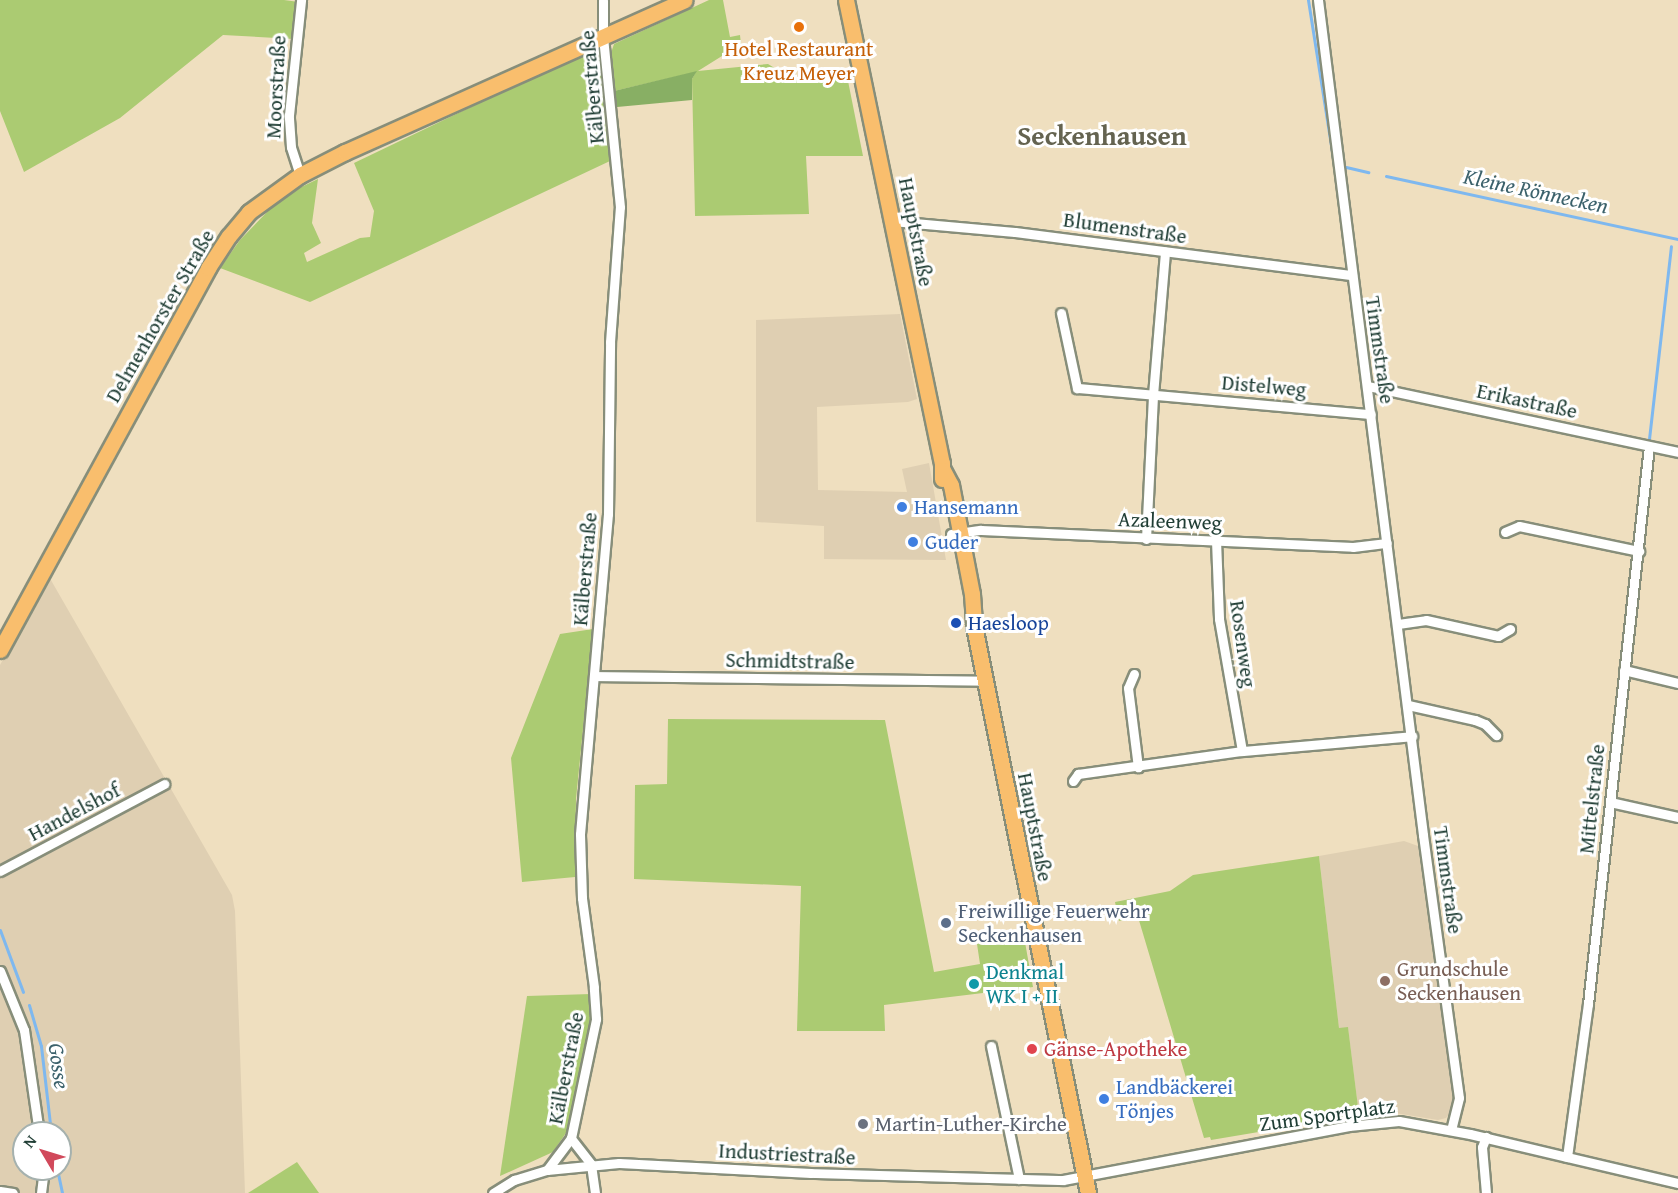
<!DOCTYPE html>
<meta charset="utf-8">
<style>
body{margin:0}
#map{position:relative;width:1678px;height:1193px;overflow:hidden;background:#efdfbf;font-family:"Gentium Book Plus",serif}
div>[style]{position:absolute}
.built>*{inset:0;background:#dfcfb2}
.green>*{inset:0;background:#abcb72}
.forest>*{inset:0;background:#88af64}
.stream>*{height:3px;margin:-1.5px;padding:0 1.5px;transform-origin:1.5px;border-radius:1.5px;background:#7eb8ef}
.roads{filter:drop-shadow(2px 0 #878e7a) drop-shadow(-2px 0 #878e7a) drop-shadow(0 2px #878e7a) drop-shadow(0 -2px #878e7a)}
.minor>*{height:9px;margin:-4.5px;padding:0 4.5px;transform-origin:4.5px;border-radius:4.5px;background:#fff}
.primary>*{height:15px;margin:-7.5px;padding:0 7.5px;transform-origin:7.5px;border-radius:7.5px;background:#f9be6d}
.dots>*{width:16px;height:16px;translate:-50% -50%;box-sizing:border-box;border:3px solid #fff;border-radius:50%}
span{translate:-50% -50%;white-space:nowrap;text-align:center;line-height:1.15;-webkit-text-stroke:6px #fff;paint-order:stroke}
.food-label{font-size:21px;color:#c56008}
.street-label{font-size:21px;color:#1f3d34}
.shop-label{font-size:21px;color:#366cbe}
.left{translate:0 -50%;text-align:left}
.transit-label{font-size:21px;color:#164399}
.service-label{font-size:21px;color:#4e5e75}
.education-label{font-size:21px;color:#785e54}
.culture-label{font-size:21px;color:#0d838f}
.health-label{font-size:21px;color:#be3a42}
.worship-label{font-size:21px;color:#5b616d}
.water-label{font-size:22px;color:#3c626c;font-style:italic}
.district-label{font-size:27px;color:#646350;font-weight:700}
.north{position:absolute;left:12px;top:1121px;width:60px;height:60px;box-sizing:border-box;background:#fff;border:2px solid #a5b1ae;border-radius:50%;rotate:308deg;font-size:16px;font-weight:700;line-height:24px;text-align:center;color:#1f3d34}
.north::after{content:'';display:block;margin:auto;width:21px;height:27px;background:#d1495b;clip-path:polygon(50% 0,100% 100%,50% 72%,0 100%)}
</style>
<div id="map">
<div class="built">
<div style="clip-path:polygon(900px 314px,917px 399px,908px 402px,817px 407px,818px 490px,907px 492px,902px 469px,929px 463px,946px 560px,824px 559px,824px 526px,756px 522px,756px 320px)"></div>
<div style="clip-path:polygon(evenodd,48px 575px,232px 895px,235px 911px,245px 1193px,0 1193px,0 665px,48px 575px,24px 1133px,60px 1133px,60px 1169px,24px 1169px,24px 1133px)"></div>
<div style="clip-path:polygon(1404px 841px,1418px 846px,1454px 1105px,1452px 1111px,1446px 1118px,1438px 1120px,1389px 1112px,1359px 1115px,1348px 1028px,1339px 1029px,1319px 856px)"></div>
</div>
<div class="green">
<div style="clip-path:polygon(0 0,284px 0,299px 2px,294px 39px,223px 35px,120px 118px,24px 172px,0 111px)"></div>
<div style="clip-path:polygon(709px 0,723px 0,730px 37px,740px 35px,741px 44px,729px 46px,730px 51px,698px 71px,768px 64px,791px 78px,846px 71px,863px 156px,806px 156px,809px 214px,695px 216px,692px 79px,696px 72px,614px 91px,611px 53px,614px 44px)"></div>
<div style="clip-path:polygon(592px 49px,597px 50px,600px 57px,610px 161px,310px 302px,220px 268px,240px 240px,268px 211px,291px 192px,318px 179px,312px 223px,321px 243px,304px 253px,307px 262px,360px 238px,370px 237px,374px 211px,354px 163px)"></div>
<div style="clip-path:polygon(593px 629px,576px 799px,575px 877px,522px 882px,511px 758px,560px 634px)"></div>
<div style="clip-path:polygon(668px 719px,885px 720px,934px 972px,980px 964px,977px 944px,1023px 931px,1033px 987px,884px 1005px,885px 1031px,797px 1031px,801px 886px,634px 879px,635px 785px,667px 784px)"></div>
<div style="clip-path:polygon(1319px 856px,1339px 1028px,1348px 1027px,1359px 1115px,1211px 1140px,1210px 1137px,1204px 1138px,1138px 917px,1119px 921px,1115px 902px,1170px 891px,1193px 875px)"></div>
<div style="clip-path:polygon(591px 994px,590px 1025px,568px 1130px,553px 1152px,500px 1176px,527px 996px)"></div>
<div style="clip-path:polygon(297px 1162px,319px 1193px,248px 1193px)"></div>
</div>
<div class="forest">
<div style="clip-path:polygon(697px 71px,692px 79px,692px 100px,617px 107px,614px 91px)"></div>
</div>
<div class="stream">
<div style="left:1308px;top:0;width:166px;rotate:81deg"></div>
<div style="left:1346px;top:167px;width:23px;rotate:13deg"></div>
<div style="left:1386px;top:176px;width:299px;rotate:12.2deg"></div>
<div style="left:1649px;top:439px;width:194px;rotate:-83.5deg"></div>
<div style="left:0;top:930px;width:66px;rotate:69.6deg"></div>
<div style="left:29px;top:1005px;width:43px;rotate:73.7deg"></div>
<div style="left:41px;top:1046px;width:88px;rotate:83.4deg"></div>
<div style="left:57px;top:1169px;width:25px;rotate:78deg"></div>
</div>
<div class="roads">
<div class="minor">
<div style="left:1318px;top:0;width:842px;rotate:82.83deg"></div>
<div style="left:1423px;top:835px;width:265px;rotate:82.2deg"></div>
<div style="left:1459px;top:1098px;width:33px;rotate:104deg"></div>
<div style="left:300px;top:175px;width:29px;rotate:-108deg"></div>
<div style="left:291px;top:147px;width:32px;rotate:-94deg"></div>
<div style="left:289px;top:115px;width:116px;rotate:-84deg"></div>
<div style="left:892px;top:221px;width:123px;rotate:5.1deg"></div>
<div style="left:1015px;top:232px;width:340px;rotate:7.3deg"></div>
<div style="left:1061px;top:313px;width:77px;rotate:78deg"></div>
<div style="left:1077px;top:388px;width:295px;rotate:5.1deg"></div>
<div style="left:1368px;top:386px;width:317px;rotate:12deg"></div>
<div style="left:1505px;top:532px;width:15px;rotate:-23deg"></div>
<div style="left:1519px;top:526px;width:123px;rotate:11.8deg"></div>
<div style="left:951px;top:534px;width:30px;rotate:-8deg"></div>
<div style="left:981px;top:530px;width:372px;rotate:2.6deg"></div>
<div style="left:1353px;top:547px;width:34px;rotate:-7deg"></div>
<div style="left:1146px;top:539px;width:144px;rotate:-87.2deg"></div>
<div style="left:1153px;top:395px;width:144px;rotate:-85.2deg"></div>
<div style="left:1216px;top:540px;width:79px;rotate:87.8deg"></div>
<div style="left:1219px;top:619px;width:134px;rotate:80.1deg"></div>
<div style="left:1398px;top:624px;width:28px;rotate:-8deg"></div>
<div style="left:1426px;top:620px;width:74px;rotate:12.5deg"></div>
<div style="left:1498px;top:636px;width:14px;rotate:-30deg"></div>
<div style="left:1624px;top:670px;width:56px;rotate:13.5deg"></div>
<div style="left:1134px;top:674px;width:15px;rotate:113deg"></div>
<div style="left:1128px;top:688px;width:80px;rotate:82.8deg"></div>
<div style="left:594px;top:676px;width:391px;rotate:0.7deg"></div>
<div style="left:1408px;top:705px;width:69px;rotate:12.6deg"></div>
<div style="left:1475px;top:720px;width:11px;rotate:22deg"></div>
<div style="left:1485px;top:724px;width:16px;rotate:45deg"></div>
<div style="left:1073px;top:781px;width:9px;rotate:-54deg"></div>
<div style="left:1078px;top:774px;width:166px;rotate:-8deg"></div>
<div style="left:1242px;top:751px;width:171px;rotate:-5deg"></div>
<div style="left:1610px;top:802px;width:70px;rotate:12.4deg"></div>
<div style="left:0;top:871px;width:186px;rotate:-27.9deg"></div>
<div style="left:0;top:971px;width:64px;rotate:67.9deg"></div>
<div style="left:24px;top:1030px;width:104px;rotate:81.7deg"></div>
<div style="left:991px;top:1046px;width:136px;rotate:78.1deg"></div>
<div style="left:1567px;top:1157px;width:154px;rotate:-82.2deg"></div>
<div style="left:1588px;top:1004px;width:561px;rotate:-83.76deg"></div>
<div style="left:547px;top:1170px;width:40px;rotate:-53deg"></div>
<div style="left:0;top:1191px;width:13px;rotate:9deg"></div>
<div style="left:41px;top:1193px;width:24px;rotate:-83deg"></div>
<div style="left:493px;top:1193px;width:25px;rotate:-32deg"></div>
<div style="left:514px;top:1180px;width:34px;rotate:-17deg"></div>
<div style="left:547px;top:1170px;width:72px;rotate:-5.6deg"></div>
<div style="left:619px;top:1163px;width:192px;rotate:3deg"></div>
<div style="left:811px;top:1173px;width:252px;rotate:1.6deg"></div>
<div style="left:1063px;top:1180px;width:291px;rotate:-10.7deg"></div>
<div style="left:1349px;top:1126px;width:50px;rotate:-5.7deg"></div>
<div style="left:1399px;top:1121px;width:72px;rotate:10.4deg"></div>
<div style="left:1470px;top:1134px;width:214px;rotate:13.3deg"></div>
<div style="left:595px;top:1193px;width:29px;rotate:-98deg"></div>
<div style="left:591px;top:1164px;width:33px;rotate:-128deg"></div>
<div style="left:571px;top:1138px;width:122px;rotate:-78.1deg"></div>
<div style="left:596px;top:1019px;width:32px;rotate:-94deg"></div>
<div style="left:594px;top:987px;width:90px;rotate:-97.7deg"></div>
<div style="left:582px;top:898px;width:64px;rotate:-91.8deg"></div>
<div style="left:580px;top:834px;width:321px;rotate:-85deg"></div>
<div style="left:608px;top:514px;width:172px;rotate:-89.3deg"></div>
<div style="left:610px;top:342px;width:135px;rotate:-85.8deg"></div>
<div style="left:620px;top:207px;width:172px;rotate:-95.7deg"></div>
<div style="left:603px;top:36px;width:36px;rotate:-90deg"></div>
<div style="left:1486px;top:1193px;width:46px;rotate:-95deg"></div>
<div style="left:1482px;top:1147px;width:11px;rotate:-68deg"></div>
</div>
<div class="primary">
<div style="left:846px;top:0;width:473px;rotate:78.3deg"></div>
<div style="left:942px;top:463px;width:16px;rotate:90deg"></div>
<div style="left:943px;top:470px;width:17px;rotate:62deg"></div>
<div style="left:951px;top:485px;width:111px;rotate:79.1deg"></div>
<div style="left:972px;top:594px;width:32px;rotate:86deg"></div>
<div style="left:974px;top:626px;width:578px;rotate:78.63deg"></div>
<div style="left:0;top:650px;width:435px;rotate:-61.4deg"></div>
<div style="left:208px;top:268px;width:38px;rotate:-57deg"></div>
<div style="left:229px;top:236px;width:31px;rotate:-50deg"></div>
<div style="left:249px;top:212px;width:63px;rotate:-36deg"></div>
<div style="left:300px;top:175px;width:51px;rotate:-27.1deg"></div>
<div style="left:345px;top:152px;width:372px;rotate:-24.1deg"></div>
</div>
</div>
<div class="dots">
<div style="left:799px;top:27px;background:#e8710a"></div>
<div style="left:902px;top:507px;background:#3f7fe0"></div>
<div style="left:913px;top:542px;background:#3f7fe0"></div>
<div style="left:956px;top:623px;background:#1a4fb4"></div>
<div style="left:946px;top:923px;background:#5c6f8a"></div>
<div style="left:1385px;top:981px;background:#8d6e63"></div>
<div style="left:974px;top:984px;background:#0f9aa8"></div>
<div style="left:1032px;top:1049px;background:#e0444e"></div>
<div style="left:1104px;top:1099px;background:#3f7fe0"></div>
<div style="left:863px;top:1124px;background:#6b7280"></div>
</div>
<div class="food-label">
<span style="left:799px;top:61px">Hotel Restaurant<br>Kreuz Meyer</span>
</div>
<div class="street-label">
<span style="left:276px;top:87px;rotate:-87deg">Moorstraße</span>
<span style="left:592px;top:87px;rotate:-95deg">Kälberstraße</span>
<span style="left:1125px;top:228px;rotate:8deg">Blumenstraße</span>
<span style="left:916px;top:232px;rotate:79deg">Hauptstraße</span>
<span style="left:160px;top:316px;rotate:-60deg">Delmenhorster Straße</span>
<span style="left:1380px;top:350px;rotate:82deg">Timmstraße</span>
<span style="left:1264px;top:386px;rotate:5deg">Distelweg</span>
<span style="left:1527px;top:401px;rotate:12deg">Erikastraße</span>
<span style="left:1170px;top:521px;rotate:2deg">Azaleenweg</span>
<span style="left:585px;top:569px;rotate:-85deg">Kälberstraße</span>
<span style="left:1243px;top:644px;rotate:82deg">Rosenweg</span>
<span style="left:790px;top:661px;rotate:1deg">Schmidtstraße</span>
<span style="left:1592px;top:799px;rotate:-84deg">Mittelstraße</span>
<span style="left:74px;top:812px;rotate:-28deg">Handelshof</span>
<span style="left:1035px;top:827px;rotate:79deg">Hauptstraße</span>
<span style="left:1448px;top:880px;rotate:82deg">Timmstraße</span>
<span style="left:566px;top:1068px;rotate:-79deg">Kälberstraße</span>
<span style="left:1327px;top:1115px;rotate:-8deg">Zum Sportplatz</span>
<span style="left:787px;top:1154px;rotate:3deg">Industriestraße</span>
</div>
<div class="shop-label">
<span class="left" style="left:914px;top:507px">Hansemann</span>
<span class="left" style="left:925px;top:542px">Guder</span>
<span class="left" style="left:1116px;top:1099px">Landbäckerei<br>Tönjes</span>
</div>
<div class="transit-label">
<span class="left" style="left:968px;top:623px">Haesloop</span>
</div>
<div class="service-label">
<span class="left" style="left:958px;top:923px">Freiwillige Feuerwehr<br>Seckenhausen</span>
</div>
<div class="education-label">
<span class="left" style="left:1397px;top:981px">Grundschule<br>Seckenhausen</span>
</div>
<div class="culture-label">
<span class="left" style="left:986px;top:984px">Denkmal<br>WK I + II</span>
</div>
<div class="health-label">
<span class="left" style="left:1044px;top:1049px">Gänse-Apotheke</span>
</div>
<div class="worship-label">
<span class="left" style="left:875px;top:1124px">Martin-Luther-Kirche</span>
</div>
<div class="water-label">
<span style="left:1536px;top:191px;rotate:12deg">Kleine Rönnecken</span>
<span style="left:59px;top:1066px;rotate:82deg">Gosse</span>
</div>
<div class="district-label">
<span style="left:1102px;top:136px">Seckenhausen</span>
</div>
<div class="north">N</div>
</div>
